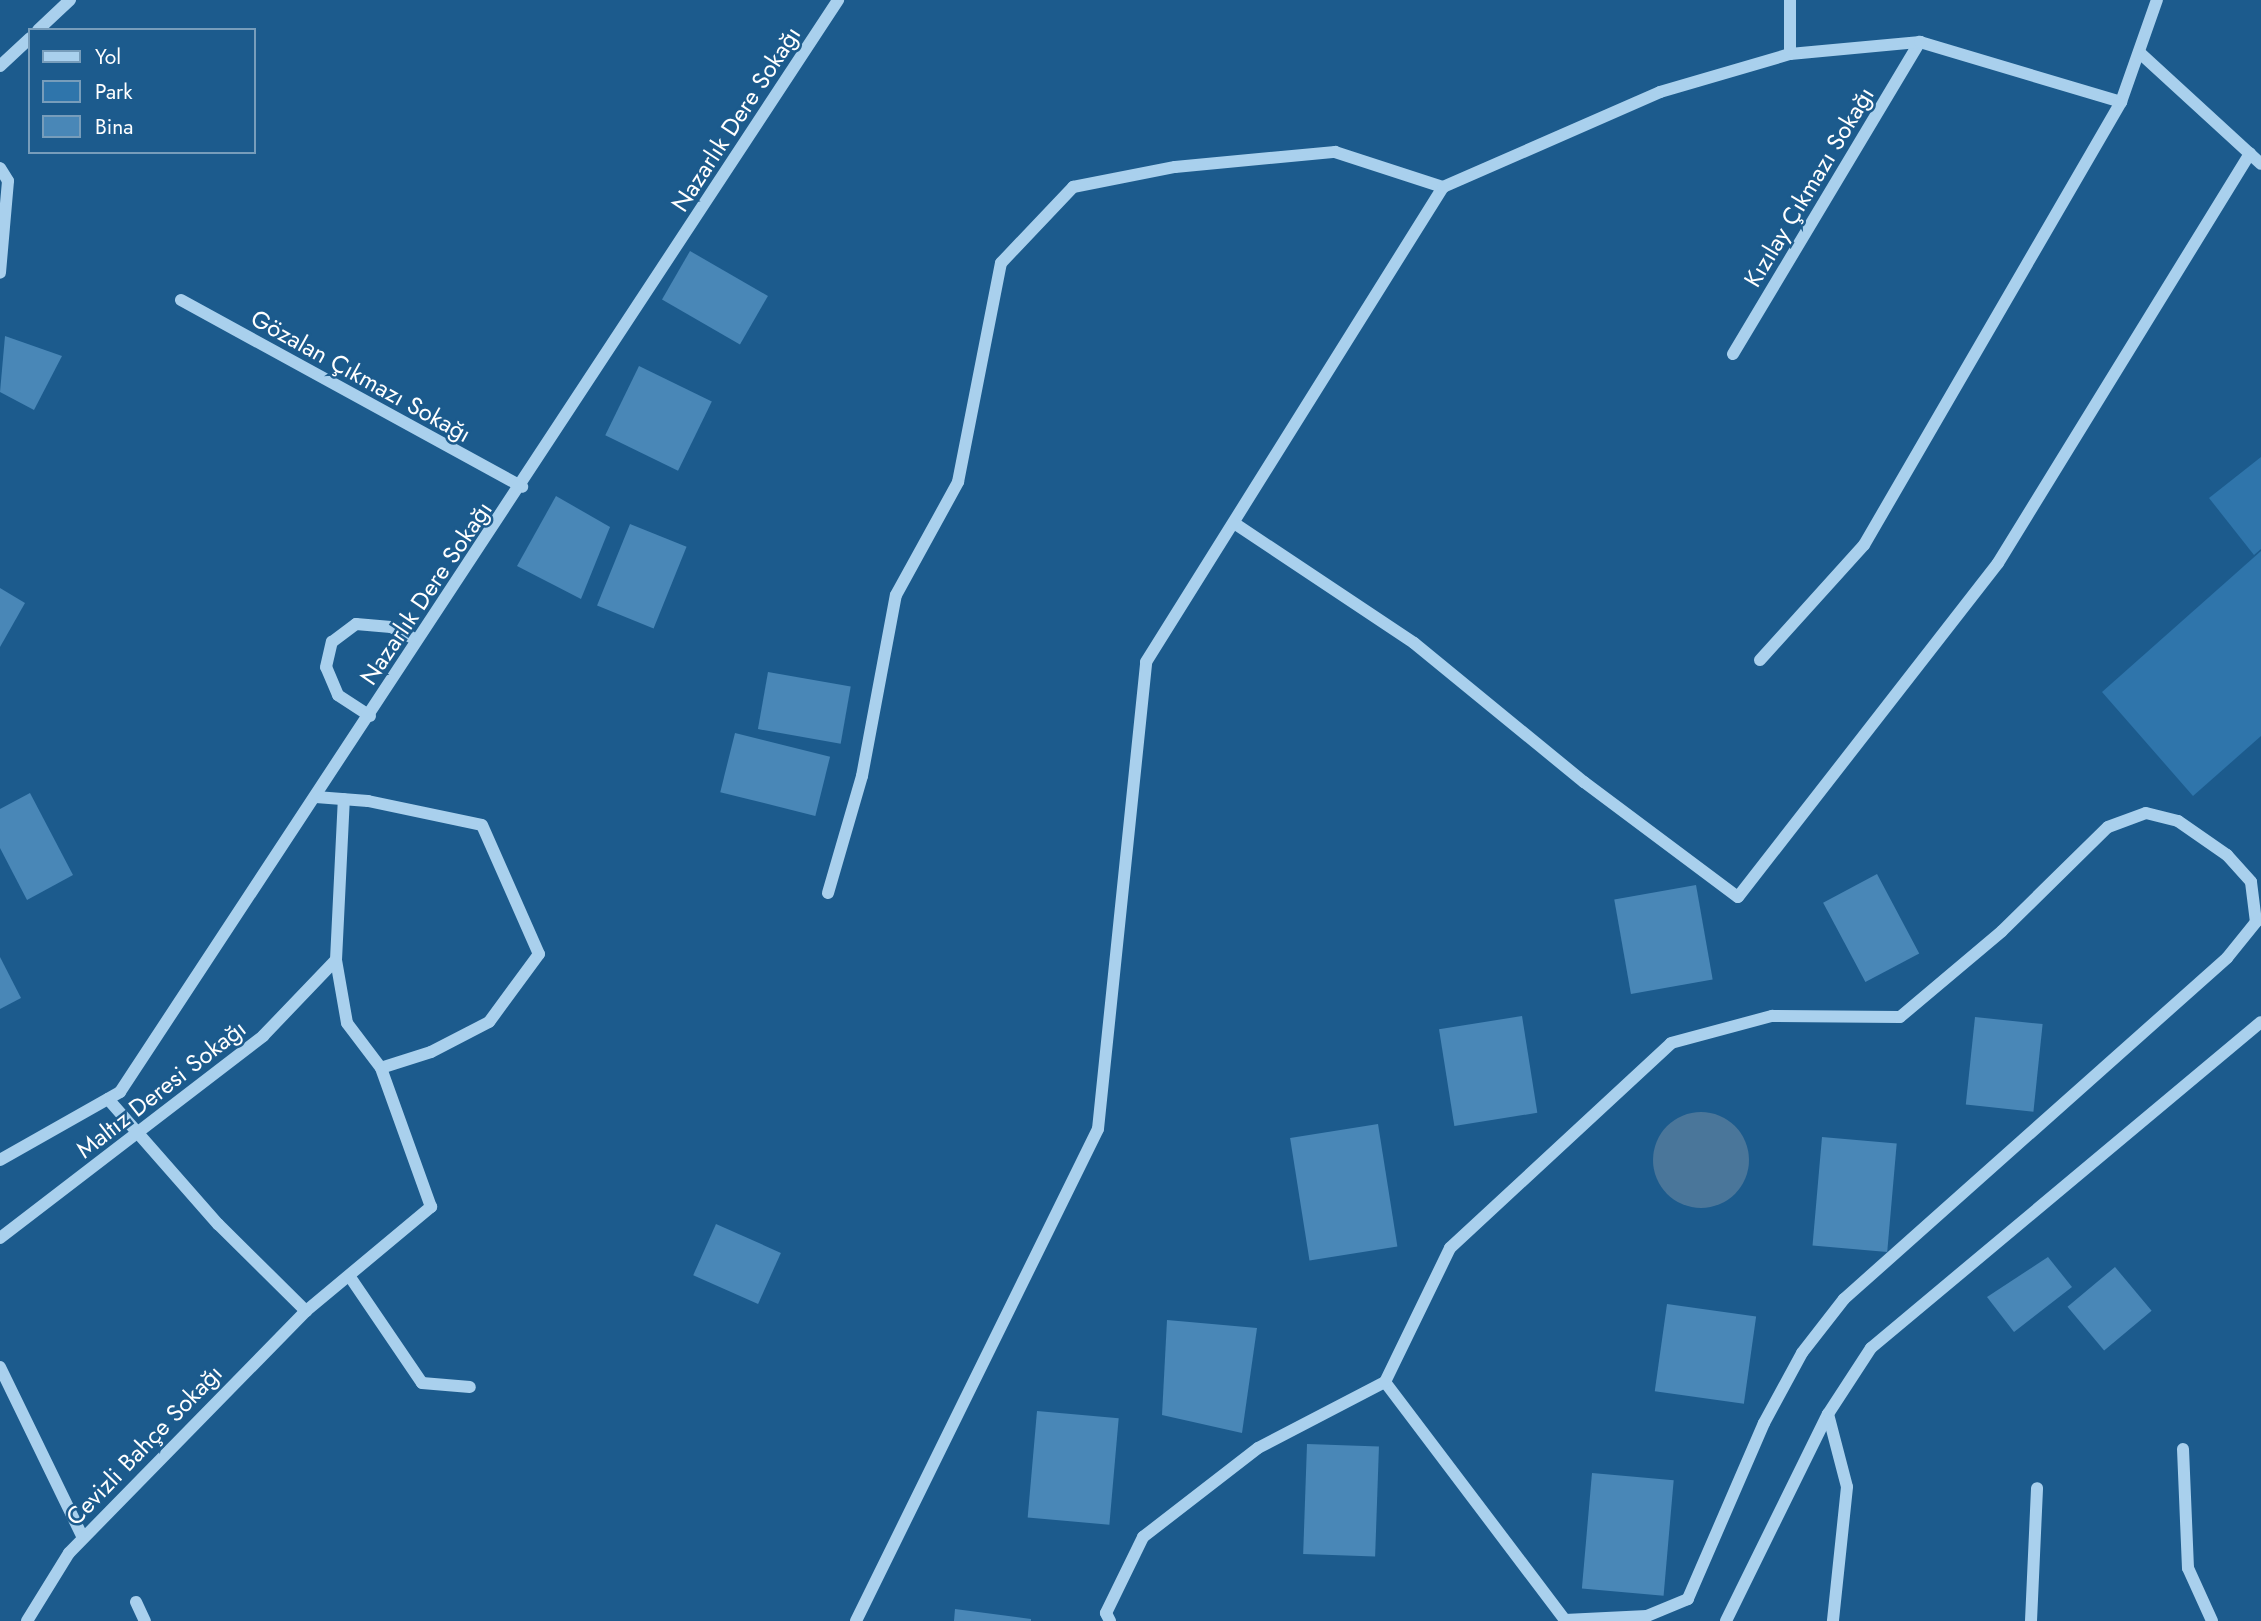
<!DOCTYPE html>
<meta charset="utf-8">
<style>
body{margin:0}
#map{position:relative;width:2261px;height:1621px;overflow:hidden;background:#1c5b8d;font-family:Jost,sans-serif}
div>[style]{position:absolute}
.green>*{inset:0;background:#2f75ab}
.water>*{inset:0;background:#4a769a}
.round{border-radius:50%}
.building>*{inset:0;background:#4987b7;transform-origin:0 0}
.minor>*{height:12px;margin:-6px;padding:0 6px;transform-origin:6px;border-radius:6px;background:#a9d0ed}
span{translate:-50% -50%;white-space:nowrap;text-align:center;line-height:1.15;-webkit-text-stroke:5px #1c5b8d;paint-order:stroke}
.street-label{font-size:24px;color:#fff}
.legend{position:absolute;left:28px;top:28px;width:228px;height:126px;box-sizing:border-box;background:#1c5b8d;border:2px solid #779dbb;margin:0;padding:9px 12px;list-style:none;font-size:21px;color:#fff}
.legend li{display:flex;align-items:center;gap:14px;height:35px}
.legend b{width:35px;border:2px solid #779dbb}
</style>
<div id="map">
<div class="green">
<div style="clip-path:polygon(2261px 457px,2261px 549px,2254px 555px,2209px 498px)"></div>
<div style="clip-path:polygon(2261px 551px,2261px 736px,2193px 796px,2102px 692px)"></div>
</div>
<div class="water">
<div class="round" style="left:1653px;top:1112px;width:96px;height:96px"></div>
</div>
<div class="building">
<div style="left:690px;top:251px;width:90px;height:56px;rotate:30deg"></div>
<div style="clip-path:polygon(5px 336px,62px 356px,34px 410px,0 392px)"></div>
<div style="left:639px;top:366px;width:81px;height:77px;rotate:26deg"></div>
<div style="clip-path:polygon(556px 496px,610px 527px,581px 599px,517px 566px)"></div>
<div style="left:630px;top:524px;width:61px;height:88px;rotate:22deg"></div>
<div style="clip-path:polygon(0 588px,25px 603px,0 647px)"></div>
<div style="left:768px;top:672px;width:84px;height:58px;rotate:10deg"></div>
<div style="left:735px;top:733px;width:98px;height:61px;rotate:14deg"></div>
<div style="clip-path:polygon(30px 793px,73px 875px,27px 900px,0 848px,0 809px)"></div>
<div style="left:1877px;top:874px;width:90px;height:61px;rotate:62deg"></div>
<div style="left:1696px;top:885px;width:96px;height:83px;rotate:80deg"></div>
<div style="clip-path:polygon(0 957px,21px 998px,0 1009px)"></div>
<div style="left:1522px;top:1016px;width:98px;height:84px;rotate:81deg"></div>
<div style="left:1975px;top:1017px;width:68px;height:88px;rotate:6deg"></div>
<div style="left:1378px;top:1124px;width:124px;height:89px;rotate:81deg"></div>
<div style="left:1822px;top:1137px;width:75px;height:109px;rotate:5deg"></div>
<div style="left:716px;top:1224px;width:71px;height:56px;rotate:24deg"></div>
<div style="clip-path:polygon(2048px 1257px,2072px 1287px,2014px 1332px,1987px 1297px)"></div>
<div style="left:2115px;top:1267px;width:57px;height:62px;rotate:50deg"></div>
<div style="left:1667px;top:1304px;width:90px;height:88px;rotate:8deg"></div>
<div style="clip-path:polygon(1167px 1320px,1257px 1328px,1242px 1433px,1162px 1415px)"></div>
<div style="left:1037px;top:1411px;width:82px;height:107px;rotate:5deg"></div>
<div style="left:1307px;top:1444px;width:72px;height:110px;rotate:2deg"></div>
<div style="left:1592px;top:1473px;width:82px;height:116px;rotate:5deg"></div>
<div style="clip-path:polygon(955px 1609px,1031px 1619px,1031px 1621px,954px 1621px)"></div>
</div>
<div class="minor">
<div style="left:38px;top:30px;width:44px;rotate:-43.2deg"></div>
<div style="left:2140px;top:53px;width:164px;rotate:42.5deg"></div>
<div style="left:1790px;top:54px;width:54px;rotate:-90deg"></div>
<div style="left:0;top:66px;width:41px;rotate:-43deg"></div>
<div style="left:0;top:168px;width:15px;rotate:58deg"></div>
<div style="left:8px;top:181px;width:92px;rotate:95deg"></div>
<div style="left:181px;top:300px;width:389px;rotate:28.7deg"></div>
<div style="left:1733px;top:354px;width:364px;rotate:-59.1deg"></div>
<div style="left:1234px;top:523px;width:216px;rotate:33.7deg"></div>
<div style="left:1414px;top:643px;width:220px;rotate:39.3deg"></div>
<div style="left:1584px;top:782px;width:192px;rotate:36.8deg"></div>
<div style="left:1738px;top:897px;width:423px;rotate:-52.1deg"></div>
<div style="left:1998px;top:563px;width:481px;rotate:-58.4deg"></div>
<div style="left:1760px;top:660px;width:155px;rotate:-47.9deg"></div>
<div style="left:1864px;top:545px;width:512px;rotate:-59.88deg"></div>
<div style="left:2121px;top:102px;width:108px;rotate:-70.6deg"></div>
<div style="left:370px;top:716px;width:38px;rotate:-147deg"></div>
<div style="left:338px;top:695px;width:30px;rotate:-113deg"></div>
<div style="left:326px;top:667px;width:26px;rotate:-77deg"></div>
<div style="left:332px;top:642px;width:30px;rotate:-37deg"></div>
<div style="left:356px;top:624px;width:35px;rotate:5deg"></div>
<div style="left:391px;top:627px;width:28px;rotate:27deg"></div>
<div style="left:316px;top:797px;width:52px;rotate:4.4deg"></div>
<div style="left:368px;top:801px;width:116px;rotate:11.9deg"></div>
<div style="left:482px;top:825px;width:141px;rotate:66.2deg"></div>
<div style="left:539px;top:954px;width:84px;rotate:126.3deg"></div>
<div style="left:489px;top:1022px;width:65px;rotate:152.7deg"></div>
<div style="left:431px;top:1052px;width:52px;rotate:162.3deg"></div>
<div style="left:381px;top:1068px;width:56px;rotate:-127.1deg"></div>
<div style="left:347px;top:1023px;width:64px;rotate:-99.9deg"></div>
<div style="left:336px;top:960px;width:161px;rotate:-87.2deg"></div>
<div style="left:828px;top:893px;width:122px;rotate:-73.8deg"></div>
<div style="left:862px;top:776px;width:184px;rotate:-79.4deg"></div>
<div style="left:896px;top:595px;width:129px;rotate:-61.2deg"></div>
<div style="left:958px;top:482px;width:223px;rotate:-78.9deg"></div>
<div style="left:1001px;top:263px;width:105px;rotate:-46.5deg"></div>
<div style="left:1073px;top:187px;width:104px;rotate:-11.1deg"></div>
<div style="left:1175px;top:167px;width:161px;rotate:-5.4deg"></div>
<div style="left:1335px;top:152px;width:114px;rotate:18deg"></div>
<div style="left:108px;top:1099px;width:167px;rotate:48.7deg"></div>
<div style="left:218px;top:1224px;width:124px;rotate:44.7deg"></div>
<div style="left:306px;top:1311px;width:163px;rotate:-39.8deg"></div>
<div style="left:431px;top:1207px;width:148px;rotate:-109.8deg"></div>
<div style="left:0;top:1160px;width:138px;rotate:-29.5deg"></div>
<div style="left:120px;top:1092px;width:1307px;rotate:-56.67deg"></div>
<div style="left:0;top:1238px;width:332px;rotate:-37.5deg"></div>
<div style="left:263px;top:1036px;width:105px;rotate:-46.2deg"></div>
<div style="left:350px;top:1277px;width:128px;rotate:55.8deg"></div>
<div style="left:422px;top:1383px;width:48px;rotate:4.8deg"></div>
<div style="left:0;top:1367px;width:190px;rotate:64.1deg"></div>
<div style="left:1385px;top:1382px;width:300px;rotate:52.9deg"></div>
<div style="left:1828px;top:1414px;width:75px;rotate:75.4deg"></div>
<div style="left:1847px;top:1487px;width:135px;rotate:96deg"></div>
<div style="left:2183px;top:1449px;width:119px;rotate:87.6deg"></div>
<div style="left:2188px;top:1568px;width:58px;rotate:65.6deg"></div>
<div style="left:136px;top:1602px;width:21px;rotate:65deg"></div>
<div style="left:27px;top:1621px;width:80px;rotate:-58.3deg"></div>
<div style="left:69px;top:1553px;width:339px;rotate:-45.6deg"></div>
<div style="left:856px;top:1621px;width:548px;rotate:-63.81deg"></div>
<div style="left:1098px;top:1129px;width:469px;rotate:-84.1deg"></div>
<div style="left:1146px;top:662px;width:560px;rotate:-57.98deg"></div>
<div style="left:1443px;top:187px;width:237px;rotate:-23.6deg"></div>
<div style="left:1660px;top:92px;width:135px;rotate:-16.3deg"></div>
<div style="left:1790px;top:54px;width:131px;rotate:-5.3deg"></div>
<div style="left:1920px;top:42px;width:210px;rotate:16.6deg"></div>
<div style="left:1110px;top:1621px;width:9px;rotate:-117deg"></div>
<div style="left:1106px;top:1613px;width:85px;rotate:-64deg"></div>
<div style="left:1143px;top:1537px;width:145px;rotate:-37.7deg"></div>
<div style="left:1258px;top:1448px;width:143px;rotate:-27.5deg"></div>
<div style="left:1385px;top:1382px;width:149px;rotate:-64.1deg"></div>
<div style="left:1450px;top:1248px;width:301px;rotate:-42.8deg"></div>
<div style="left:1671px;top:1043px;width:105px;rotate:-15deg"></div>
<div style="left:1772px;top:1016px;width:128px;rotate:0.4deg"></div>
<div style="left:1900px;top:1017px;width:133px;rotate:-40.1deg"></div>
<div style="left:2002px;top:931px;width:148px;rotate:-44.5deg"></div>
<div style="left:2108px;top:827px;width:40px;rotate:-20.2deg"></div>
<div style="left:2146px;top:813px;width:33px;rotate:14deg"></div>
<div style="left:2178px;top:821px;width:60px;rotate:34.8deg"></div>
<div style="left:2227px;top:855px;width:36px;rotate:48deg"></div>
<div style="left:2251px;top:882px;width:40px;rotate:82.9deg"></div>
<div style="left:2256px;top:922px;width:46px;rotate:128.9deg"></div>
<div style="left:2227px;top:958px;width:513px;rotate:138.32deg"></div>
<div style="left:1844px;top:1299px;width:68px;rotate:127.9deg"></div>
<div style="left:1802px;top:1353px;width:80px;rotate:118.5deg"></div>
<div style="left:1764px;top:1423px;width:192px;rotate:113.4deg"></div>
<div style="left:1688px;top:1599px;width:44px;rotate:157.5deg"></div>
<div style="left:1647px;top:1616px;width:82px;rotate:177.2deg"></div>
<div style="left:1726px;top:1621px;width:231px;rotate:-63.8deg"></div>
<div style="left:1828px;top:1414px;width:79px;rotate:-56.9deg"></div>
<div style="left:1871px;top:1348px;width:508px;rotate:-39.89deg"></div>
<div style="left:2031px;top:1621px;width:133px;rotate:-87.4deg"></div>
</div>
<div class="street-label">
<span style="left:736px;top:119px;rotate:-57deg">Nazarlık Dere Sokağı</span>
<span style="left:1809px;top:187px;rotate:-59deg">Kızılay Çıkmazı Sokağı</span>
<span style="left:361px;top:376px;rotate:29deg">Gözalan Çıkmazı Sokağı</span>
<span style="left:426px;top:593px;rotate:-56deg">Nazarlık Dere Sokağı</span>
<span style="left:161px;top:1089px;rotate:-38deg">Maltız Deresi Sokağı</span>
<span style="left:144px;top:1445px;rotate:-46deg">Cevizli Bahçe Sokağı</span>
</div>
<ul class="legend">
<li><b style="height:9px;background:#a9d0ed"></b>Yol</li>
<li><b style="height:19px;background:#2f75ab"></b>Park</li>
<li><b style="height:19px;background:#4987b7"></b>Bina</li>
</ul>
</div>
